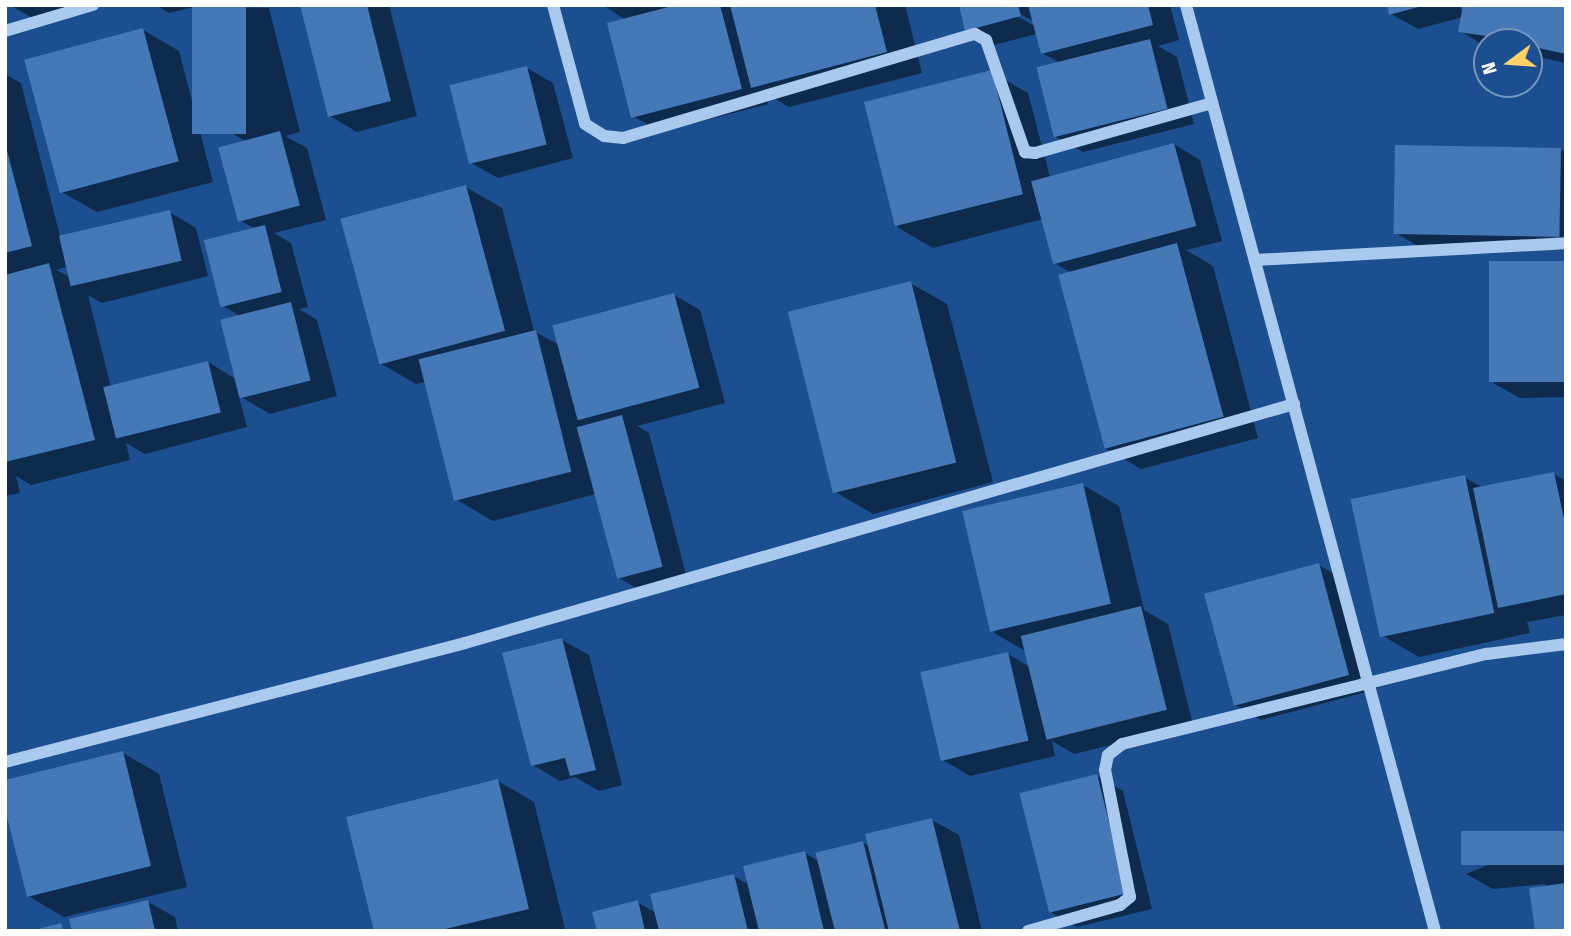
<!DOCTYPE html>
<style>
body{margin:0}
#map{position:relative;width:1571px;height:936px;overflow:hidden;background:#1b4f8f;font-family:"Fira Sans Condensed",sans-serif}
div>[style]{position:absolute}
.shadow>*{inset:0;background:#0007}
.building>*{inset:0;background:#4478b7;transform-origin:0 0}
.minor>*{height:12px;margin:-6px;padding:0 6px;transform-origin:6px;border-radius:6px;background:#a9c9ee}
span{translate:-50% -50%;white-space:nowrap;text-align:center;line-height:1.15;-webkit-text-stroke:5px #1b4f8f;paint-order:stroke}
.frame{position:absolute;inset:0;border:7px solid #fff;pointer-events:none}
.north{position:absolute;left:1473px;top:28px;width:70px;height:70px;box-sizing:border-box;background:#1b4f8f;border:2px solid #7695bc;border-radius:50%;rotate:254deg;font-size:19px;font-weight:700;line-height:28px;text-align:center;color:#fff}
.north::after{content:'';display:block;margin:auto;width:24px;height:32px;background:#ffd166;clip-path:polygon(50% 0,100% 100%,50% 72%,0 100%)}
</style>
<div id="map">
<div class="shadow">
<div style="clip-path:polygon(10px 5px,93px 5px,36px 20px)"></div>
<div style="clip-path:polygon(156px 5px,269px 8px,300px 132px,285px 136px,307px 148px,326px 220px,274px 233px,291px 243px,308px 307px,299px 309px,317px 320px,337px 396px,270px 414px,243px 398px,242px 317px,223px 306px,256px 229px,239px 220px,247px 142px,225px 129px,194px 7px,169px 13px)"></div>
<div style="clip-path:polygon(301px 5px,389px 5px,417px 116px,357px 132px,330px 116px)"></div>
<div style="clip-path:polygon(603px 5px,905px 5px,922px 73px,789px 107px,765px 93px,768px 104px,660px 132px,633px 116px,626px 20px)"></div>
<div style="clip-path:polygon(evenodd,961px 5px,1170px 5px,1179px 40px,1158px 46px,1177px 57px,1194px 124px,1083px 152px,1056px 137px,1062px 64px,1042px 53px,1037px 34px,994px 45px,967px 29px,961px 5px,1014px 11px,1035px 22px,1035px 26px,1013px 14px,1014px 11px)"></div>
<div style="clip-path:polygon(1389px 5px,1460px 5px,1463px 15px,1566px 5px,1566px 63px,1529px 55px,1529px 42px,1487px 42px,1487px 47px,1460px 31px,1463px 17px,1418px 29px,1391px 14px)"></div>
<div style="clip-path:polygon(143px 30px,179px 51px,213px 182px,97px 212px,60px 191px)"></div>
<div style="clip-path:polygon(527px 68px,553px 83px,573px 158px,498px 178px,471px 163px)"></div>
<div style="clip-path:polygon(991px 72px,1028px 93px,1050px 177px,1174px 144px,1200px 160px,1222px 241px,1186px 250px,1213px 266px,1258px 438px,1141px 469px,1105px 448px,1070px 272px,1054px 263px,1043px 219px,933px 248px,897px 227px)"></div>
<div style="clip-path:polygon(evenodd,5px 74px,21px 83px,61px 240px,169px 212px,196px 228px,208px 276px,102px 303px,88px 295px,111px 387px,208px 362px,234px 378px,247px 427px,145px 454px,126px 443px,130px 460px,31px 485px,16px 476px,20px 493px,5px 496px,5px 74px,69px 266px,73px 279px,56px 270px,69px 266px)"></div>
<div style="clip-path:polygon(1560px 149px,1566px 152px,1566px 250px,1423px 249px,1396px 233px)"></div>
<div style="clip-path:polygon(466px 187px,502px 208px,534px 331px,559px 345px,674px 295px,700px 310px,725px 403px,637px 426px,649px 433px,688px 582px,644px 593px,618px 577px,596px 494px,493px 521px,457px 500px,426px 382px,416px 384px,380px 363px)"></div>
<div style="clip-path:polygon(1566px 262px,1566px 397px,1520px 398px,1493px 383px)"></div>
<div style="clip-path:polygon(910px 283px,947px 304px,993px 482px,873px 514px,837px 493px)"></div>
<div style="clip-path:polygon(1554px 474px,1566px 481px,1566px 615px,1527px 622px,1530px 633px,1419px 657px,1383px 636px,1464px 477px,1484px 488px)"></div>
<div style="clip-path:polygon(1083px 485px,1119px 506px,1144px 610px,1168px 624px,1193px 725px,1074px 754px,1052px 741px,1055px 756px,970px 776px,943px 760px,1008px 654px,1031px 668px,1027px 652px,994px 633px)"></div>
<div style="clip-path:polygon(1319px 565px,1346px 581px,1374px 690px,1261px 720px,1234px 704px)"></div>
<div style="clip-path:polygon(562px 640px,589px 655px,622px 785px,599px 791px,575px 777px,560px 781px,533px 765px)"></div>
<div style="clip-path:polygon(123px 753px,159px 774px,187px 887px,64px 917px,28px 896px)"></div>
<div style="clip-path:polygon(1097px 776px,1123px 791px,1152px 909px,1077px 927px,1050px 912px)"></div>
<div style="clip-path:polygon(498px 781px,534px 802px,565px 929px,376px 931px)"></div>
<div style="clip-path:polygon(932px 820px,959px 835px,982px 931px,599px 931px,637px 902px,656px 913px,733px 876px,750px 885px,805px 853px,820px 862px,863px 843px,870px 847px)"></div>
<div style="clip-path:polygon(1566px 833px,1566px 931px,1545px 884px,1493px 889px,1466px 874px)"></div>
<div style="clip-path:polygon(148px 902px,175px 917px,178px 931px,73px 931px)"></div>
</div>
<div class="building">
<div style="left:192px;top:5px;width:54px;height:129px"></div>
<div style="clip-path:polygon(300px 5px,367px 5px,391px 101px,328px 117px)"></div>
<div style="clip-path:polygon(676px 5px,720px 5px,742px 89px,631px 118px,607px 23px)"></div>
<div style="clip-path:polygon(730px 5px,875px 5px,887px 52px,751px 88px)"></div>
<div style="clip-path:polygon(959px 5px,1018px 5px,1021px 16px,965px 31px)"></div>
<div style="clip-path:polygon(1028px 5px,1148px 5px,1153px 25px,1041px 54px)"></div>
<div style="clip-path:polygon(1387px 5px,1422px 5px,1422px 6px,1389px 15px)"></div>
<div style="clip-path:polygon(1463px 5px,1566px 5px,1566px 54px,1529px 46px,1529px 42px,1458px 32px)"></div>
<div style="left:143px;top:28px;width:138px;height:123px;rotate:75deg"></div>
<div style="left:1150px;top:39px;width:72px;height:117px;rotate:76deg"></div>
<div style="left:527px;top:66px;width:81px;height:80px;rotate:76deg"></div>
<div style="left:992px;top:70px;width:128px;height:132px;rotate:76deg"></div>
<div style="left:280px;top:131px;width:77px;height:64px;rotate:75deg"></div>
<div style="clip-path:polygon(5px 143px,32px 246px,5px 253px)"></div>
<div style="left:1174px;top:143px;width:86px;height:148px;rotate:75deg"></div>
<div style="left:1395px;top:145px;width:166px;height:89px;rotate:1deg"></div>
<div style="left:466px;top:185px;width:151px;height:130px;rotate:75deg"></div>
<div style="left:170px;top:210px;width:52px;height:114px;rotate:77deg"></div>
<div style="left:265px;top:225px;width:69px;height:63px;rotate:76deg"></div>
<div style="left:1177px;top:243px;width:180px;height:123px;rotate:75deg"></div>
<div style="left:1566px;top:261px;width:121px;height:77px;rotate:90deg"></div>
<div style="clip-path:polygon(49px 263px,95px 440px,5px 462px,5px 275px)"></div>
<div style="left:911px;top:281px;width:187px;height:127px;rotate:76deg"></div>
<div style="left:674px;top:293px;width:98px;height:126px;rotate:75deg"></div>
<div style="left:291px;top:302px;width:81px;height:73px;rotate:76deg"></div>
<div style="left:536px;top:330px;width:146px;height:121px;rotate:76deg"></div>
<div style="left:208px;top:361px;width:53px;height:108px;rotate:76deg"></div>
<div style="left:622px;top:415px;width:157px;height:47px;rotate:75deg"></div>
<div style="clip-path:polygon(1554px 472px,1566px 528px,1566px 594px,1498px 608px,1473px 488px)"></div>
<div style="left:1465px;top:475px;width:141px;height:117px;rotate:78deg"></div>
<div style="left:1083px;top:483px;width:124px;height:124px;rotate:77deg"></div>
<div style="left:1319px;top:563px;width:116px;height:119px;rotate:75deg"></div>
<div style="left:1141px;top:606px;width:107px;height:124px;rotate:76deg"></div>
<div style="clip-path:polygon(562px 638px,596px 770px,570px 776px,565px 758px,531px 766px,502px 653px)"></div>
<div style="left:1008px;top:652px;width:91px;height:90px;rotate:77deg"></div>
<div style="clip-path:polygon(123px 751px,151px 866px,27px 897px,5px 809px,5px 780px)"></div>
<div style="left:1097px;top:774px;width:123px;height:80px;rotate:76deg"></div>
<div style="clip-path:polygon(498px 779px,529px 909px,437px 931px,374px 931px,346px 817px)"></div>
<div style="clip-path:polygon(932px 818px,960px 931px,889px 931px,865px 834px)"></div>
<div style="left:1566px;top:831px;width:34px;height:105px;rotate:90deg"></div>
<div style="left:863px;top:841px;width:93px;height:49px;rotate:76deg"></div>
<div style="clip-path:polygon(805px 851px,824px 931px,759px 931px,743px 866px)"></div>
<div style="clip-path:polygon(734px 874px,748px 931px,659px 931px,650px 894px)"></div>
<div style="clip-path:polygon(1566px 883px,1566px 931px,1535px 931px,1529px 888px)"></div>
<div style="clip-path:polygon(148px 900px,155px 931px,72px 931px,69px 919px)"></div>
<div style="clip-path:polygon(638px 900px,645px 931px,597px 931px,592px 912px)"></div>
<div style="clip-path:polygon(61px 923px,63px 931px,34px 931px,34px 930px)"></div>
</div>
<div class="minor">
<div style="left:553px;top:5px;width:123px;rotate:74.9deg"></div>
<div style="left:585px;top:124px;width:22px;rotate:32deg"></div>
<div style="left:604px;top:136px;width:19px;rotate:6deg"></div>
<div style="left:623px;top:138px;width:367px;rotate:-16.5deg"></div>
<div style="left:975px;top:34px;width:13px;rotate:29deg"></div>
<div style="left:986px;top:40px;width:119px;rotate:70.8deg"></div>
<div style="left:1025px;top:152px;width:10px;rotate:6deg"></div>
<div style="left:1035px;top:153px;width:184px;rotate:-15.8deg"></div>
<div style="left:1186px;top:5px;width:959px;rotate:74.95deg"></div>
<div style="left:5px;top:31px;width:92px;rotate:-16.5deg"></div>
<div style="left:1255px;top:260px;width:311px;rotate:-3.1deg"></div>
<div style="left:5px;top:762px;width:475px;rotate:-14.5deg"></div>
<div style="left:465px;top:643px;width:863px;rotate:-16.08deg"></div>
<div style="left:1028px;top:931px;width:96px;rotate:-15.8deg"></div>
<div style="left:1120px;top:905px;width:13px;rotate:-39deg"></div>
<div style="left:1130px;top:897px;width:129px;rotate:-101.1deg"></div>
<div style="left:1105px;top:770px;width:15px;rotate:-79deg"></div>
<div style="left:1108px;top:755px;width:18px;rotate:-38deg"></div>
<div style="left:1122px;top:744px;width:376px;rotate:-13.9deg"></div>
<div style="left:1487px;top:654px;width:80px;rotate:-7.2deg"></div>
</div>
<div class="frame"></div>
<div class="north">N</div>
</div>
